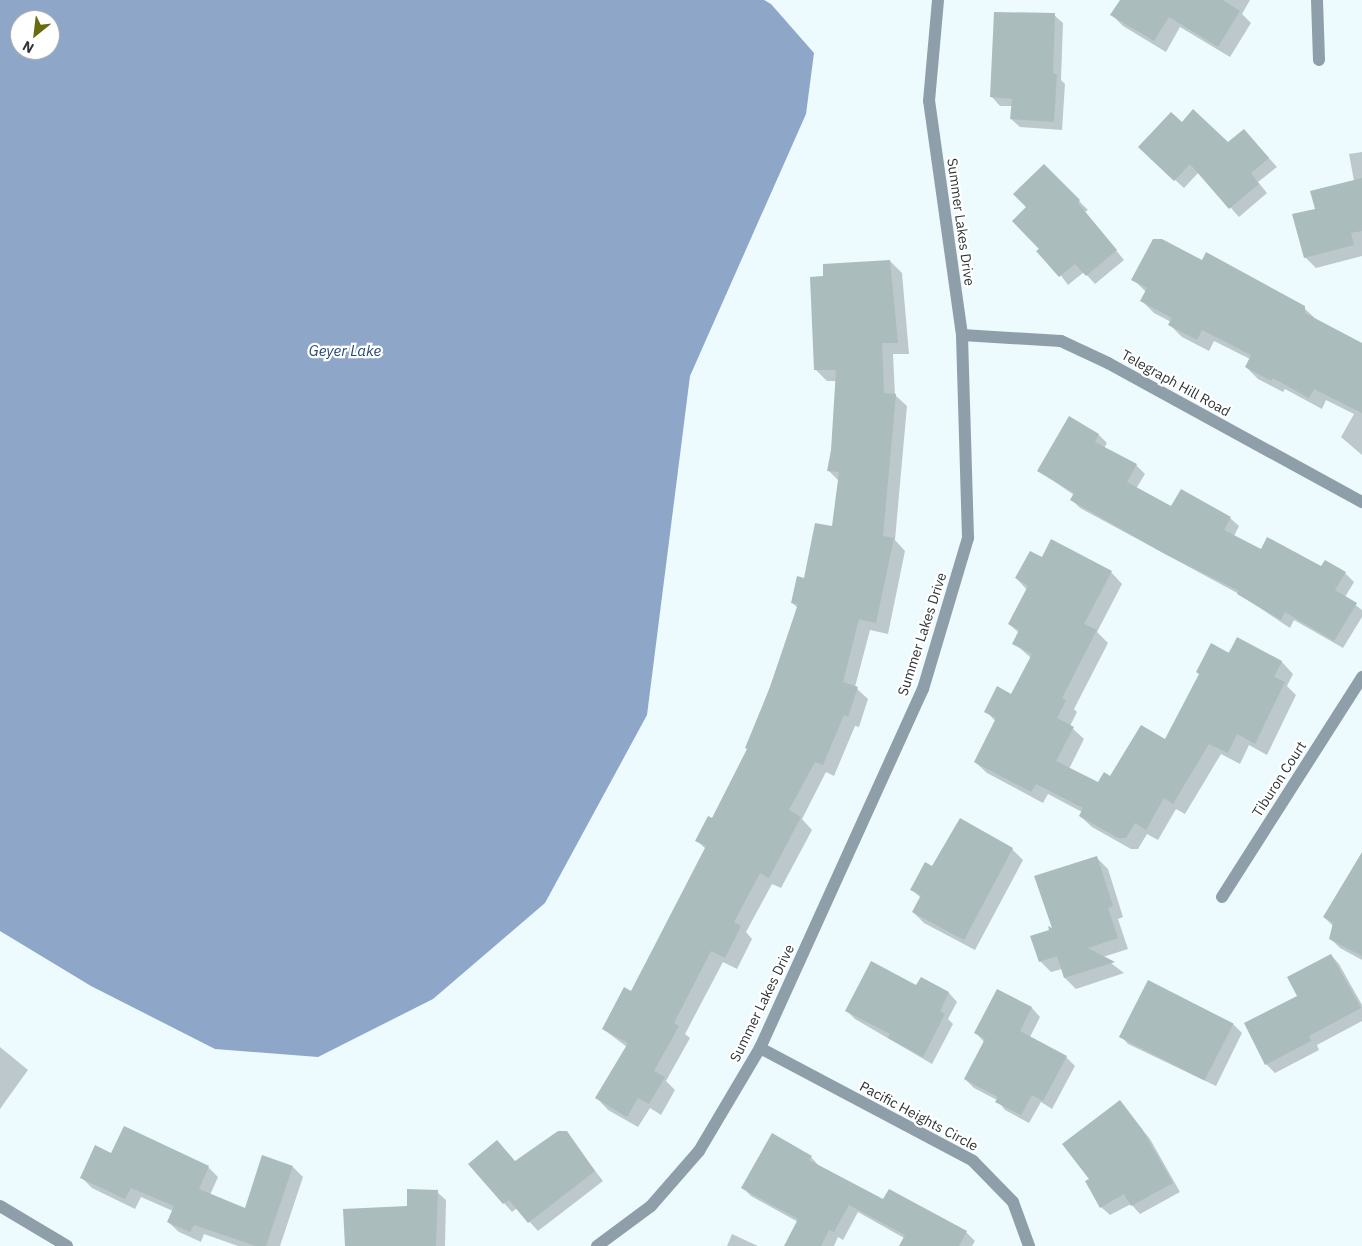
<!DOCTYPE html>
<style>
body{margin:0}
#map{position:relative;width:1362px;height:1246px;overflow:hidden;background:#edfbff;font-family:"IBM Plex Sans",sans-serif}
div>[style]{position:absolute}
.water>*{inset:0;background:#8ea6c8}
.shadow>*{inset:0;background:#0003}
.building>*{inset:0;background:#abbcbc;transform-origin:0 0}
.minor>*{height:12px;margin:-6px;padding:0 6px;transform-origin:6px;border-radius:6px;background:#8e9faa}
span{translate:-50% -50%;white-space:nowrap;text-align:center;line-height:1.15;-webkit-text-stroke:4.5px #fff;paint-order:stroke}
.street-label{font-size:14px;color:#2e3436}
.water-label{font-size:15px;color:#254874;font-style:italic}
.north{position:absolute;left:10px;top:10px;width:50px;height:50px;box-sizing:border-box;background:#fff;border:1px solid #abaeaf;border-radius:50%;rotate:209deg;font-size:14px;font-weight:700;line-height:20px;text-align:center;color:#2e3436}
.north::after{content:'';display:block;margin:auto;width:18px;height:22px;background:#686c0f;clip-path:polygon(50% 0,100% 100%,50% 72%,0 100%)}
</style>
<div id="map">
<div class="water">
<div style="clip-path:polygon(evenodd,0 0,764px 0,771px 4px,814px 53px,806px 114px,690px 376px,647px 715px,545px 903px,433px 999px,318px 1057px,215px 1049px,91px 986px,0 931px,0 0,20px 20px,50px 20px,50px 50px,20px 50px,20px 20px)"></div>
</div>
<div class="shadow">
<div style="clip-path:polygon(1121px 0,1250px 0,1242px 14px,1251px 23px,1230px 57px,1180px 27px,1166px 52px,1123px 26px,1112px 15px)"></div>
<div style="clip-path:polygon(1054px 15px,1063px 23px,1061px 80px,1065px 84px,1062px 130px,1020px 127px,1011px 119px,1012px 106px,1000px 106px,992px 97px)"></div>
<div style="clip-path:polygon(1182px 123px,1228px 144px,1244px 130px,1277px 167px,1258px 182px,1267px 193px,1239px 217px,1199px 172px,1184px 188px,1148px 155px)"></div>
<div style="clip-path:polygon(1362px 152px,1362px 256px,1316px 268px,1305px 257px,1316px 209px,1354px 181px,1349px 154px)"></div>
<div style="clip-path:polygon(1044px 166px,1088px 210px,1085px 212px,1124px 260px,1095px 284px,1084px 272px,1068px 285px,1041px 249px,1028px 207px)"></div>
<div style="clip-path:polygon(890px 261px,902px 273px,909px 354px,893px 354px,895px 395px,907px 406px,895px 540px,905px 551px,888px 634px,870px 630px,855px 687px,868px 699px,859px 727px,855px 726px,834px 776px,826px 772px,802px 819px,812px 830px,781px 888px,772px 884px,746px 932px,752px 939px,737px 969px,723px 962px,685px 1034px,690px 1038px,666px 1081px,675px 1090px,661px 1115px,650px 1108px,638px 1127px,608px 1110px,597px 1098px,627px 1047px,603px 1029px,632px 992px,706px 849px,696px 840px,712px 820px,748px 749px,798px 608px,792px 603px,834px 528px,839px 481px,828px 470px,833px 450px,837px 381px,827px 381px,816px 370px,825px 277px)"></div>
<div style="clip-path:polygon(1202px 262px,1304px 308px,1317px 320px,1362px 344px,1362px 455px,1341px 437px,1354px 414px,1326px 400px,1322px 409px,1285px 389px,1283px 392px,1258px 379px,1246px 367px,1250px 359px,1214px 341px,1209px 351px,1182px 337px,1170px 325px,1171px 322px,1154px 313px,1142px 301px,1146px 292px,1133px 279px)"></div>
<div style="clip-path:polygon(1099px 435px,1107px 443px,1104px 448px,1136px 465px,1145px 474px,1136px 489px,1172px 508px,1230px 518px,1239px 526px,1234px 536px,1262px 551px,1322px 567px,1325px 561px,1345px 573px,1354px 582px,1345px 597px,1362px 610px,1362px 617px,1343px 648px,1294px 620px,1290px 628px,1239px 594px,1080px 508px,1072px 500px,1074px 495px,1039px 471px)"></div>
<div style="clip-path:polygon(1042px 559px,1111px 572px,1122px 584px,1097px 632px,1108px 643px,1074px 709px,1077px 712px,1070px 726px,1084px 739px,1069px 769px,1099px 784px,1166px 741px,1238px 639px,1282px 662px,1293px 674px,1287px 686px,1296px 695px,1267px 755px,1249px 745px,1240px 764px,1221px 754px,1185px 814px,1176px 809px,1158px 840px,1147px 834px,1138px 849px,1131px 849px,1092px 827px,1080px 816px,1082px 812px,1048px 794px,1043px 803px,987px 773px,975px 762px,996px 722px,986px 711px,1012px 695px,1031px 658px,1014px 643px,1019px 633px,1009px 624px,1027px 590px,1016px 578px)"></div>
<div style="clip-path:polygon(1012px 849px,1023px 860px,975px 950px,924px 923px,913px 912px,921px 898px,912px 890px,933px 868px)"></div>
<div style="clip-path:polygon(1362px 854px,1362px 960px,1340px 948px,1330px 938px,1333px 926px,1324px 917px)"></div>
<div style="clip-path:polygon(1097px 858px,1108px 869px,1123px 917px,1118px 919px,1128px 949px,1103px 957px,1124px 973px,1076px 989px,1065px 978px,1062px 969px,1051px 972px,1040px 961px)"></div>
<div style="clip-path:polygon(1331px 955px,1339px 964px,1362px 1005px,1362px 1021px,1317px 1045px,1319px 1050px,1275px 1073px,1266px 1064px,1299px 996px)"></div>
<div style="clip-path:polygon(921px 979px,949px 993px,957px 1002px,948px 1019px,953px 1024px,932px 1064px,855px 1019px,847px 1011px,917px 987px)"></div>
<div style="clip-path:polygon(998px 991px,1032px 1008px,1040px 1017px,1030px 1037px,1066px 1057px,1075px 1066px,1052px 1109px,1041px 1102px,1029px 1123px,1005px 1110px,997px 1100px,974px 1088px,965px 1079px,984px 1042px,976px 1033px)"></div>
<div style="clip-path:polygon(1233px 1024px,1242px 1033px,1216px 1086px,1128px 1044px,1120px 1035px)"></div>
<div style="clip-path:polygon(0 1047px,28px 1070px,0 1109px)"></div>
<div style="clip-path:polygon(1119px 1101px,1150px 1139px,1180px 1192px,1140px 1214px,1131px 1204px,1110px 1215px,1101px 1207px,1091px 1179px)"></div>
<div style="clip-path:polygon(566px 1133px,603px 1181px,538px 1231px,517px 1208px,512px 1212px,504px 1203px,516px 1162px)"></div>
<div style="clip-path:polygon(112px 1154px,208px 1167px,218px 1177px,210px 1195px,245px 1210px,293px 1167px,303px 1177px,280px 1246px,238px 1246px,204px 1234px,201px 1242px,179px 1232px,168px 1222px,173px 1211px,141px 1197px,135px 1209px,92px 1188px,81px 1177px)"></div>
<div style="clip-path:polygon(811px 1157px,819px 1166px,884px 1201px,966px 1232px,975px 1241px,972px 1246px,900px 1246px,904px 1238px,858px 1212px,843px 1240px,838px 1237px,834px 1246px,805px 1246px,798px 1222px,751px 1196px,743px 1188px)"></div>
<div style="clip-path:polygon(437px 1192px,446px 1200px,445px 1246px,346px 1246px)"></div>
<div style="clip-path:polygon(732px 1234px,758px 1246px,727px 1246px)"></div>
</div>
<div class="building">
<div style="clip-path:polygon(1120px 0,1223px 0,1240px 11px,1218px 47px,1169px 17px,1154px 41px,1110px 15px)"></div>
<div style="clip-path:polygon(994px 12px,1055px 13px,1053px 74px,1057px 74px,1054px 122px,1010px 119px,1012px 99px,990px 97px)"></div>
<div style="clip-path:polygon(1193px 109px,1228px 142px,1244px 129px,1269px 158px,1251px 173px,1259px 184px,1229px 209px,1190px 164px,1174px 181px,1138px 147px,1171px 112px,1182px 122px)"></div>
<div style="clip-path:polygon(1044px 164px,1080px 200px,1078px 203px,1117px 250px,1086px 276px,1075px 264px,1059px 277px,1036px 251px,1039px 249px,1012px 221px,1026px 207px,1013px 194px)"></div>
<div style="clip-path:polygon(1362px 178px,1362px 231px,1351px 233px,1354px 245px,1304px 258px,1292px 214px,1315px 209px,1310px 191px)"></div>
<div style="clip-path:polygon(1153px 239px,1162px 239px,1202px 260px,1206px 252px,1305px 306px,1305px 313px,1362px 343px,1362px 413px,1314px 389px,1309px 398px,1273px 378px,1271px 381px,1245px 367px,1251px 355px,1202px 330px,1197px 340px,1168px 325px,1172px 318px,1140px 301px,1147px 288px,1131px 280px)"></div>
<div style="clip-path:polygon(890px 260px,898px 343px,882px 343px,884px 393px,896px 394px,883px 536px,894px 538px,876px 623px,859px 619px,843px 682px,858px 687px,848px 717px,844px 715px,823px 765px,815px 762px,789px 810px,801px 817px,769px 878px,760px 873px,734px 922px,741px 926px,725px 958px,711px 951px,674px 1023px,679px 1026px,654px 1071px,665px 1077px,649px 1104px,638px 1098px,627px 1117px,595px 1098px,628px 1043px,602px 1029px,624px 987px,631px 991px,706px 846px,695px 841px,708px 816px,712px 818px,747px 749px,745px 748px,770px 687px,798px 604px,791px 603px,797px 576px,804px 578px,815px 523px,832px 526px,839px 472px,827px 471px,831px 450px,836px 370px,814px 370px,810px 277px,823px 276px,823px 264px)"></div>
<div style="clip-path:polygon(1069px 416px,1099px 434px,1095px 442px,1137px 464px,1127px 482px,1171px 506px,1181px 489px,1231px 517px,1224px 530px,1261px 549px,1267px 537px,1321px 566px,1325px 560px,1346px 572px,1335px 590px,1357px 603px,1334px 641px,1285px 612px,1281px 620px,1237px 594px,1239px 591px,1165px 554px,1070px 500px,1074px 493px,1037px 471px)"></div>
<div style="clip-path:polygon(1051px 539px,1112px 571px,1084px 624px,1097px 630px,1062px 698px,1066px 700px,1057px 718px,1074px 727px,1056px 761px,1098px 782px,1104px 772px,1110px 776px,1141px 725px,1165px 739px,1199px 674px,1196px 672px,1211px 643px,1229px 653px,1237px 637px,1282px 661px,1274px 677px,1285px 682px,1255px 744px,1237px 734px,1228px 753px,1209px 744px,1173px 804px,1164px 798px,1146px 830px,1135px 823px,1126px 838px,1118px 838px,1079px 816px,1083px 808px,1036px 784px,1031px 792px,974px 762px,996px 718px,984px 712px,997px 686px,1011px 694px,1032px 654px,1012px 644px,1019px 630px,1008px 624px,1028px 586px,1015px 578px,1030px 551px,1042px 557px)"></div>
<div style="clip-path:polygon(960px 818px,1013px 848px,964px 940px,912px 912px,921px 895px,910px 890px,925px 862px,932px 866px)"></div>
<div style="clip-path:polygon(1362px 852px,1362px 956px,1329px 939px,1333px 923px,1323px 917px)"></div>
<div style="clip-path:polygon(1097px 856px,1113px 906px,1108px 908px,1118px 938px,1088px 948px,1115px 962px,1064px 978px,1057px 956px,1039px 962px,1030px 936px,1049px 930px,1048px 926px,1052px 928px,1034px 876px)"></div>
<div style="clip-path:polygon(1331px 954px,1361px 1008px,1309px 1036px,1311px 1041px,1265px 1065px,1244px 1023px,1297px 996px,1287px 977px)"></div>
<div style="clip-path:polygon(871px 961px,916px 985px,921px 977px,949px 992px,940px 1011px,945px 1014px,923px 1057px,888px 1038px,890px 1034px,845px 1011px)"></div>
<div style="left:1148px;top:980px;width:96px;height:64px;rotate:27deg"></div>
<div style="clip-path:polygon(997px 989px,1032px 1007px,1020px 1031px,1067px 1056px,1043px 1101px,1032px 1095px,1021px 1115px,995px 1102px,998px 1097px,964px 1079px,985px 1039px,974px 1033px)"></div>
<div style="clip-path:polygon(1120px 1100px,1142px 1129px,1173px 1183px,1131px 1206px,1124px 1194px,1100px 1208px,1085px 1181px,1089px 1179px,1062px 1144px)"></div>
<div style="clip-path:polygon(124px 1126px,209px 1166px,199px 1189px,245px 1208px,262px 1155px,293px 1166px,266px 1246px,256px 1246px,194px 1225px,190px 1232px,167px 1222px,174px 1206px,131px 1188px,125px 1199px,80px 1178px,95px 1145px,111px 1153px)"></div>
<div style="clip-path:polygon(558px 1131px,567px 1131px,595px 1171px,528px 1223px,509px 1200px,503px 1204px,468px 1164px,497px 1140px,515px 1161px)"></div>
<div style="clip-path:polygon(772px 1133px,812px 1156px,809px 1160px,883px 1199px,889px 1189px,967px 1231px,959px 1246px,899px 1246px,905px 1235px,849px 1205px,834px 1232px,829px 1230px,821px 1246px,784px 1246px,798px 1219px,741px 1188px)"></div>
<div style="clip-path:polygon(407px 1189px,438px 1190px,436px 1246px,345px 1246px,343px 1209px,407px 1206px)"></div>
</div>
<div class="minor">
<div style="left:1317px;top:0;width:60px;rotate:88.1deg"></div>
<div style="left:962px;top:335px;width:99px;rotate:3.5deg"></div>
<div style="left:1061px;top:341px;width:52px;rotate:25.1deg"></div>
<div style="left:1108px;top:363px;width:290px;rotate:28.7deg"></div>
<div style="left:1222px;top:897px;width:261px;rotate:-57.5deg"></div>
<div style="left:760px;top:1048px;width:241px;rotate:27.9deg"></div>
<div style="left:973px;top:1161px;width:57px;rotate:45.7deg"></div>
<div style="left:1013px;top:1202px;width:47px;rotate:70deg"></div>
<div style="left:0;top:1206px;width:78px;rotate:30.8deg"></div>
<div style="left:597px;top:1246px;width:67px;rotate:-36.5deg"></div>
<div style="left:651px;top:1206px;width:73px;rotate:-48.9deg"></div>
<div style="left:699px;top:1151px;width:120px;rotate:-59.4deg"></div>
<div style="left:760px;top:1048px;width:394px;rotate:-65.6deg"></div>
<div style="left:923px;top:689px;width:158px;rotate:-73.4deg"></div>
<div style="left:968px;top:538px;width:203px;rotate:-91.7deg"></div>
<div style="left:962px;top:335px;width:236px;rotate:-98deg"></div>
<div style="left:929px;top:101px;width:101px;rotate:-84.9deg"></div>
</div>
<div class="street-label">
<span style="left:961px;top:222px;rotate:82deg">Summer Lakes Drive</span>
<span style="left:1176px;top:383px;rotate:29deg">Telegraph Hill Road</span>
<span style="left:922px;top:634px;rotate:-72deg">Summer Lakes Drive</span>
<span style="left:1279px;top:779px;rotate:-57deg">Tiburon Court</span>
<span style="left:762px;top:1003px;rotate:-64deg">Summer Lakes Drive</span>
<span style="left:919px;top:1116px;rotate:28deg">Pacific Heights Circle</span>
</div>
<div class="water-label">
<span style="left:345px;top:351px">Geyer Lake</span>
</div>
<div class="north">N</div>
</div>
